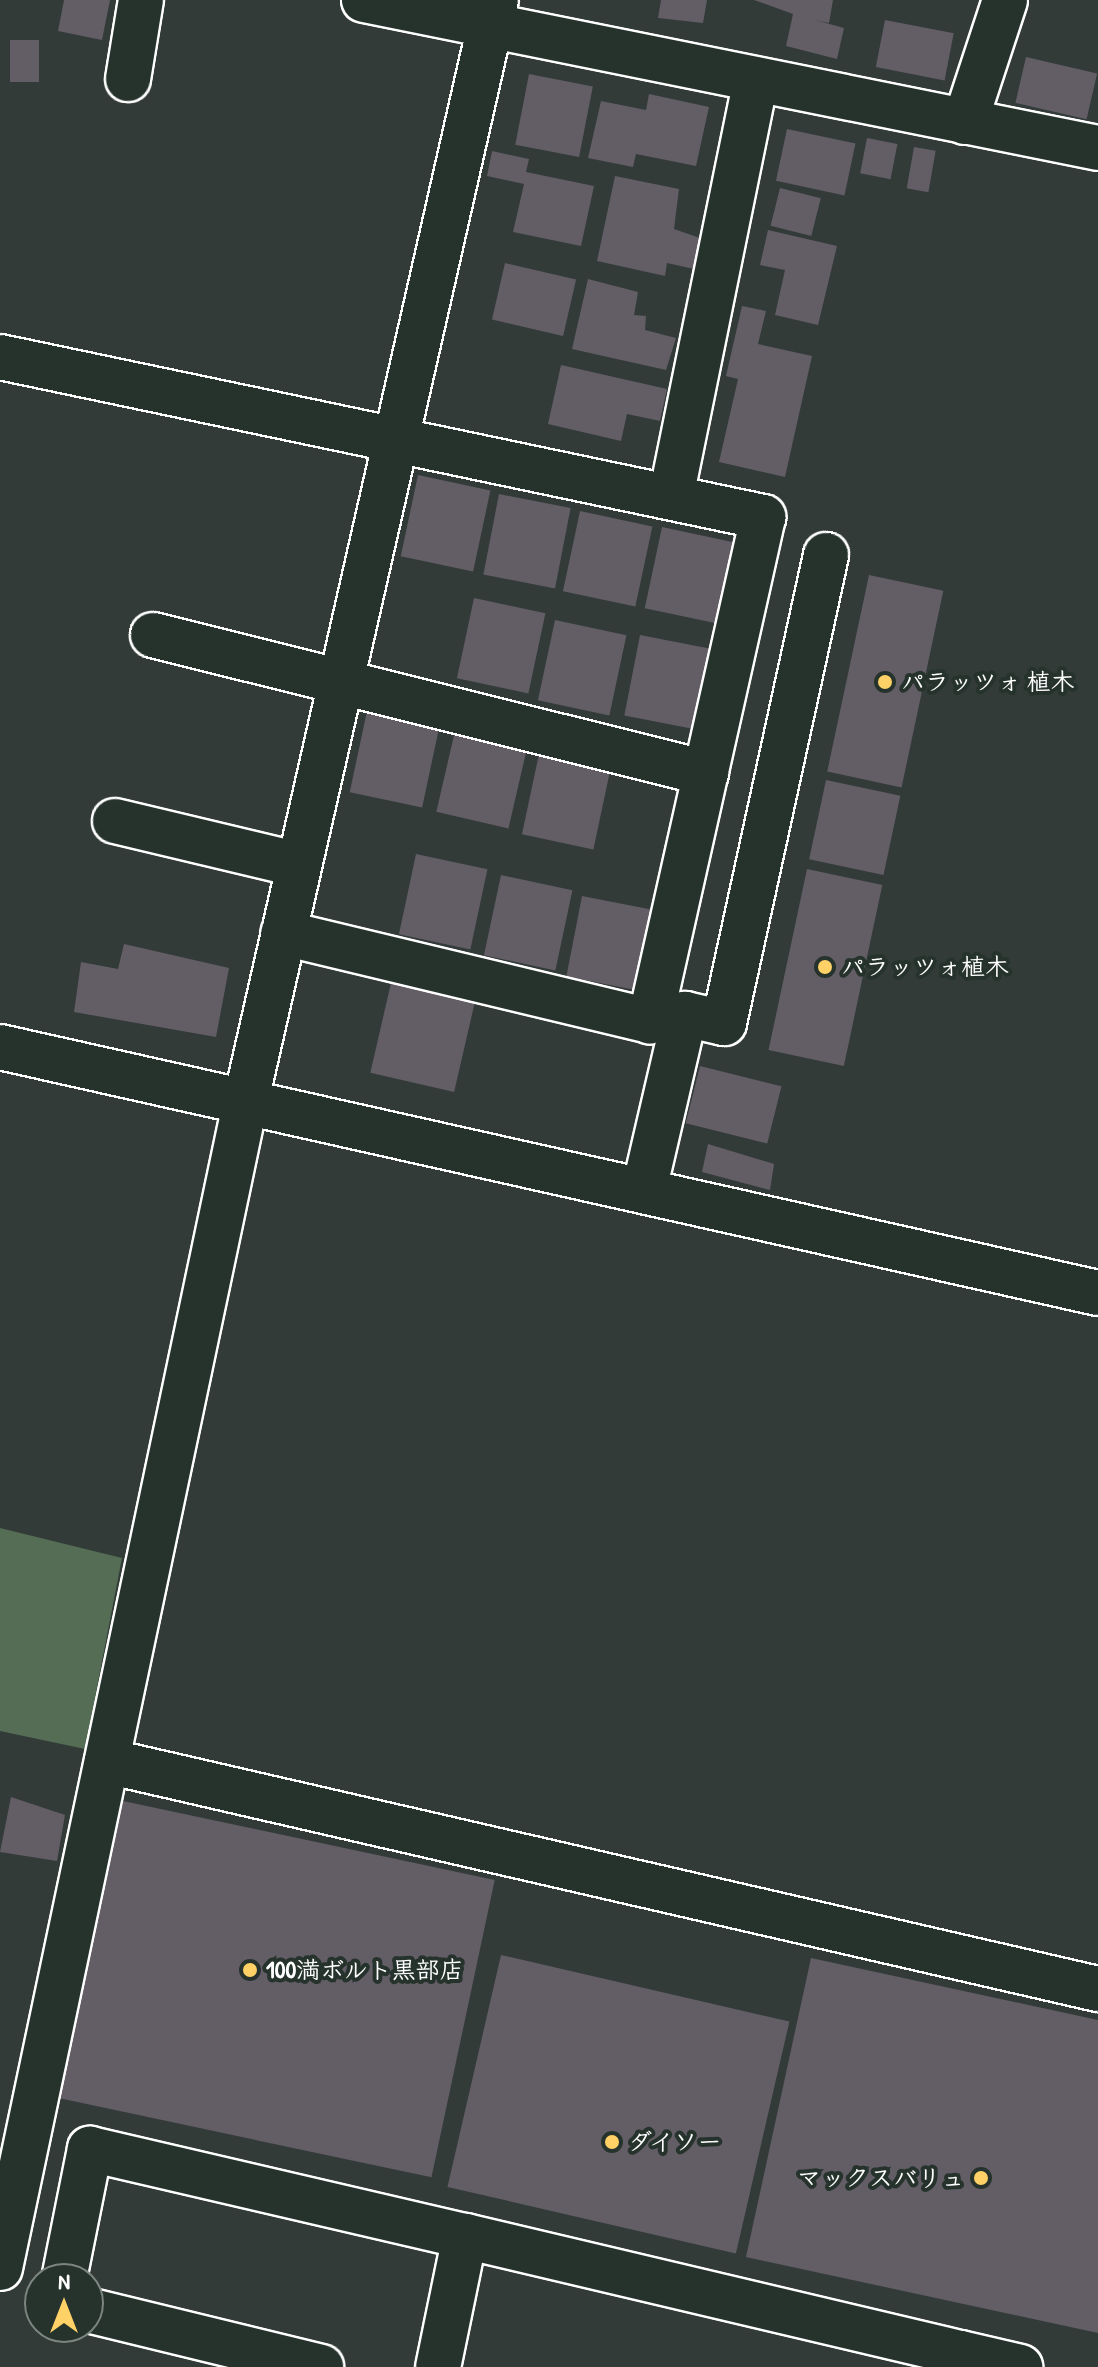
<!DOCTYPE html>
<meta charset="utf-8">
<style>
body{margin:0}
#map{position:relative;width:1098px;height:2367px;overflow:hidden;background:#323b38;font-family:"Patrick Hand","Klee One",sans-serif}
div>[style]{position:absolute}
.green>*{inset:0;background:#546d54}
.building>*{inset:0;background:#635d66;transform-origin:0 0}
.roads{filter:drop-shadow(2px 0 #fff) drop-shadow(-2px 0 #fff) drop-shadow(0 2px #fff) drop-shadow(0 -2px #fff)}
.minor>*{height:44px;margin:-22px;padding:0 22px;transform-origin:22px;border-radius:22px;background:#26332d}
.dots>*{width:22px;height:22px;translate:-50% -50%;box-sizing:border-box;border:4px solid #26332d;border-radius:50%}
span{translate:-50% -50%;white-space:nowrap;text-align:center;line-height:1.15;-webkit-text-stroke:8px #26332d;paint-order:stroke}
.poi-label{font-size:24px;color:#fff;font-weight:700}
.left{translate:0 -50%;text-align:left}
.right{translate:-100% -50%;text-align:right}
.north{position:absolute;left:24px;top:2263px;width:80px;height:80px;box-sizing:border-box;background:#26332d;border:2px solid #7d8581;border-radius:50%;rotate:0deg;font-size:22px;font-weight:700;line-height:32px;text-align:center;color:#fff}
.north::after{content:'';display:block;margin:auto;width:28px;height:36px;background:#ffd166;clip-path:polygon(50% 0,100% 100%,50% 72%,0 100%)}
</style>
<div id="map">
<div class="green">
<div style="clip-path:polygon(0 1528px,122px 1558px,85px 1749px,0 1731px)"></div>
</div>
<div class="building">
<div style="clip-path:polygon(64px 0,110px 0,102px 40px,58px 31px)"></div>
<div style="clip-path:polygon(661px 0,707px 0,703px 23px,658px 18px)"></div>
<div style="clip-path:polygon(754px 0,833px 0,829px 23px,815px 20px,844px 28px,837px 59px,786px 46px,793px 14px)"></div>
<div style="left:885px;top:20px;width:70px;height:48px;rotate:11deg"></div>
<div style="left:10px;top:40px;width:29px;height:42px"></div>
<div style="left:1026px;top:57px;width:73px;height:47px;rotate:13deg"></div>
<div style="left:529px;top:74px;width:65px;height:72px;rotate:11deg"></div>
<div style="clip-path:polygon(649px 94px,709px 107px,696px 166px,636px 154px,633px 167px,588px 158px,601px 101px,646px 110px)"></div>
<div style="left:787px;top:129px;width:70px;height:53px;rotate:12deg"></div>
<div style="left:867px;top:138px;width:31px;height:36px;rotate:11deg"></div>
<div style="left:914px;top:147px;width:22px;height:42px;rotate:10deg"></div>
<div style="clip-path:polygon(492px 151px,529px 159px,526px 172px,594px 186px,581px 246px,513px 232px,524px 184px,487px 176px)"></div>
<div style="clip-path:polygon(615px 176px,679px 189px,674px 229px,700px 238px,694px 269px,667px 263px,665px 276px,597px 261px)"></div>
<div style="left:780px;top:188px;width:42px;height:39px;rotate:14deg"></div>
<div style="clip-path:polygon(768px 230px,837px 246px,818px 325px,775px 315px,785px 270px,760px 265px)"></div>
<div style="left:505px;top:263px;width:73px;height:58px;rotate:13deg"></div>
<div style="clip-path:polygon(588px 279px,638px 292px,634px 315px,646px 316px,645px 330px,676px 338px,666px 370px,572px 349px)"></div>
<div style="clip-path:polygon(742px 306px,766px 311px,758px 344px,812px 356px,785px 477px,719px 462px,738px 379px,726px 376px)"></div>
<div style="clip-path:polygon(561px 365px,667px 389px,660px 421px,627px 414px,621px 441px,548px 424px)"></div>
<div style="left:418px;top:475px;width:74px;height:83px;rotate:12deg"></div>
<div style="left:499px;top:494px;width:73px;height:82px;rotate:11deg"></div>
<div style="left:580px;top:511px;width:74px;height:82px;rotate:12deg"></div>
<div style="left:662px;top:527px;width:73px;height:83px;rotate:12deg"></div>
<div style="left:869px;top:575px;width:76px;height:201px;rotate:12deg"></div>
<div style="left:474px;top:598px;width:73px;height:82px;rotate:12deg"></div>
<div style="left:555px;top:620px;width:73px;height:82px;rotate:12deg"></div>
<div style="left:640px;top:635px;width:72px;height:82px;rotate:11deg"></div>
<div style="left:367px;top:711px;width:74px;height:83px;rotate:12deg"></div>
<div style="left:455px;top:731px;width:74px;height:83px;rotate:13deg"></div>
<div style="left:539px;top:754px;width:73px;height:82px;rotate:12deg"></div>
<div style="left:826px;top:780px;width:76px;height:81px;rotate:12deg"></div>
<div style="left:416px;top:854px;width:73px;height:82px;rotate:12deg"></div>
<div style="left:807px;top:869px;width:77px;height:185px;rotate:12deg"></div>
<div style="left:501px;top:875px;width:73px;height:82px;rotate:12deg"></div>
<div style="left:582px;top:896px;width:73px;height:82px;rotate:11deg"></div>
<div style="clip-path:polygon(124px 944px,229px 968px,216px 1037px,74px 1012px,81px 962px,118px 969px)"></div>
<div style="left:391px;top:983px;width:86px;height:92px;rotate:13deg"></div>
<div style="left:700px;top:1066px;width:84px;height:59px;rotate:14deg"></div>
<div style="clip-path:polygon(708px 1144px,774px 1164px,770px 1190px,702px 1172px)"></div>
<div style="clip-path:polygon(11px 1797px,65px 1815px,57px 1861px,0 1852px)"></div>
<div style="left:123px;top:1801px;width:380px;height:304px;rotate:12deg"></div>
<div style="left:501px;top:1955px;width:296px;height:238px;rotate:13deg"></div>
<div style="clip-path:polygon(811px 1958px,1098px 2020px,1098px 2333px,746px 2257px)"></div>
</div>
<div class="roads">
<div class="minor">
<div style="left:364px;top:0;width:749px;rotate:11.4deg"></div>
<div style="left:128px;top:79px;width:80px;rotate:-80.7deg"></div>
<div style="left:965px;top:122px;width:128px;rotate:-71.8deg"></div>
<div style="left:0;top:357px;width:780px;rotate:11.84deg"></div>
<div style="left:763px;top:517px;width:517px;rotate:102.64deg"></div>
<div style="left:650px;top:1021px;width:377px;rotate:-166.5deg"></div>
<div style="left:671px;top:497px;width:426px;rotate:-78.5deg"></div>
<div style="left:153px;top:635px;width:570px;rotate:14.01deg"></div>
<div style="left:115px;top:821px;width:189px;rotate:13.4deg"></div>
<div style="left:0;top:1047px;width:1125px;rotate:12.63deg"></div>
<div style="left:644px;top:1190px;width:181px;rotate:-76.9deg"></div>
<div style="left:685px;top:1014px;width:40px;rotate:13deg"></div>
<div style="left:724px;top:1023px;width:479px;rotate:-77.7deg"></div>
<div style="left:107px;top:1761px;width:1017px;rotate:12.96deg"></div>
<div style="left:465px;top:2236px;width:509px;rotate:13.3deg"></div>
<div style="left:960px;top:2353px;width:14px;rotate:102deg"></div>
<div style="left:0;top:2268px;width:1194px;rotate:-78.11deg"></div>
<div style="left:246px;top:1100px;width:1128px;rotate:-77.2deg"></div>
<div style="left:64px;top:2279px;width:133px;rotate:-78.7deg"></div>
<div style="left:90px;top:2149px;width:385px;rotate:13.1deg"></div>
<div style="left:465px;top:2236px;width:134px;rotate:101.6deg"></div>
<div style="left:88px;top:2310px;width:240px;rotate:13.7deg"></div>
<div style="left:960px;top:2353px;width:62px;rotate:13.1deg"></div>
</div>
</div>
<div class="dots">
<div style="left:885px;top:682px;background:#ffd166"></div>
<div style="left:825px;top:967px;background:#ffd166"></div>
<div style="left:250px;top:1970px;background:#ffd166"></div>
<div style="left:612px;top:2142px;background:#ffd166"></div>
<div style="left:981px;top:2178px;background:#ffd166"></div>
</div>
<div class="poi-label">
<span class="left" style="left:901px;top:682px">パラッツォ 植木</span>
<span class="left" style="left:841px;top:967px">パラッツォ植木</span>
<span class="left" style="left:266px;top:1970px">100満ボルト黒部店</span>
<span class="left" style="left:628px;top:2142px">ダイソー</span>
<span class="right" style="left:965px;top:2178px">マックスバリュ</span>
</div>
<div class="north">N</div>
</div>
